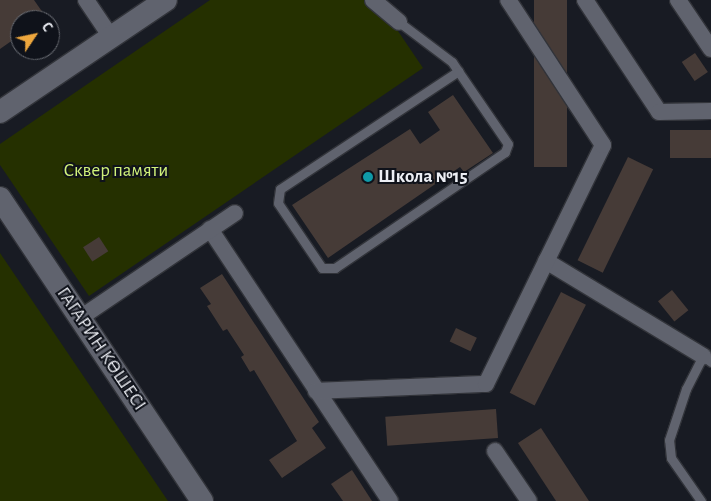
<!DOCTYPE html>
<meta charset="utf-8">
<style>
body{margin:0}
#map{position:relative;width:711px;height:501px;overflow:hidden;background:#181b23;font-family:"Alegreya Sans",sans-serif}
div>[style]{position:absolute}
.green>*{inset:0;background:#253000}
.building>*{inset:0;background:#463b37;transform-origin:0 0}
.roads{filter:drop-shadow(1px 0 #32343a) drop-shadow(-1px 0 #32343a) drop-shadow(0 1px #32343a) drop-shadow(0 -1px #32343a)}
.lane>*{height:9px;margin:-4.5px;padding:0 4.5px;transform-origin:4.5px;border-radius:4.5px;background:#60636e}
.street>*{height:16px;margin:-8px;padding:0 8px;transform-origin:8px;border-radius:8px;background:#60636e}
.secondary>*{height:22px;margin:-11px;padding:0 11px;transform-origin:11px;border-radius:11px;background:#60636e}
.dots>*{width:14px;height:14px;translate:-50% -50%;box-sizing:border-box;border:2px solid #0f121a;border-radius:50%}
span{translate:-50% -50%;white-space:nowrap;text-align:center;line-height:1.15;-webkit-text-stroke:4px #0f121a;paint-order:stroke}
.park-label{font-size:19px;color:#d0f17a}
.poi-label{font-size:19px;color:#eceef4;font-weight:700}
.left{translate:0 -50%;text-align:left}
.street-label{font-size:19px;color:#eceef4}
.north{position:absolute;left:10px;top:10px;width:50px;height:50px;box-sizing:border-box;background:#0f121a;border:1px solid #676a71;border-radius:50%;rotate:56deg;font-size:14px;font-weight:700;line-height:20px;text-align:center;color:#eceef4}
.north::after{content:'';display:block;margin:auto;width:18px;height:22px;background:#eea73d;clip-path:polygon(50% 0,100% 100%,50% 72%,0 100%)}
</style>
<div id="map">
<div class="green">
<div style="clip-path:polygon(210px 0,377px 0,423px 68px,89px 296px,0 165px,0 144px)"></div>
<div style="clip-path:polygon(0 253px,168px 501px,0 501px)"></div>
</div>
<div class="building">
<div style="clip-path:polygon(0 0,34px 0,48px 20px,20px 20px,20px 35px,0 49px)"></div>
<div style="left:534px;top:0;width:33px;height:167px"></div>
<div style="left:695px;top:53px;width:23px;height:16px;rotate:56deg"></div>
<div style="clip-path:polygon(453px 95px,493px 153px,464px 172px,460px 167px,328px 258px,292px 205px,410px 129px,420px 144px,440px 130px,428px 112px)"></div>
<div style="left:711px;top:130px;width:28px;height:41px;rotate:90deg"></div>
<div style="left:628px;top:157px;width:28px;height:115px;rotate:26deg"></div>
<div style="left:99px;top:237px;width:17px;height:19px;rotate:57deg"></div>
<div style="clip-path:polygon(222px 274px,319px 422px,312px 428px,326px 448px,282px 478px,269px 460px,297px 441px,254px 370px,250px 372px,241px 357px,244px 355px,227px 329px,223px 331px,207px 306px,211px 304px,200px 288px)"></div>
<div style="left:672px;top:290px;width:26px;height:18px;rotate:51deg"></div>
<div style="left:561px;top:292px;width:28px;height:113px;rotate:27deg"></div>
<div style="left:456px;top:328px;width:23px;height:15px;rotate:25deg"></div>
<div style="left:496px;top:409px;width:29px;height:111px;rotate:86deg"></div>
<div style="clip-path:polygon(541px 428px,589px 501px,556px 501px,518px 443px)"></div>
<div style="clip-path:polygon(352px 470px,372px 501px,343px 501px,331px 484px)"></div>
</div>
<div class="roads">
<div class="lane">
<div style="left:399px;top:22px;width:66px;rotate:37deg"></div>
<div style="left:452px;top:62px;width:11px;rotate:56deg"></div>
<div style="left:458px;top:71px;width:88px;rotate:55.6deg"></div>
<div style="left:508px;top:144px;width:9px;rotate:111deg"></div>
<div style="left:505px;top:152px;width:206px;rotate:145.7deg"></div>
<div style="left:335px;top:268px;width:13px;rotate:180deg"></div>
<div style="left:322px;top:268px;width:78px;rotate:-124.1deg"></div>
<div style="left:278px;top:203px;width:14px;rotate:-82deg"></div>
<div style="left:280px;top:189px;width:214px;rotate:-33.5deg"></div>
<div style="left:701px;top:501px;width:52px;rotate:-124.9deg"></div>
<div style="left:671px;top:458px;width:18px;rotate:-96deg"></div>
<div style="left:669px;top:440px;width:54px;rotate:-71.6deg"></div>
<div style="left:686px;top:389px;width:37px;rotate:-63deg"></div>
<div style="left:703px;top:356px;width:10px;rotate:37deg"></div>
</div>
<div class="street">
<div style="left:86px;top:0;width:45px;rotate:56deg"></div>
<div style="left:373px;top:0;width:34px;rotate:40deg"></div>
<div style="left:585px;top:0;width:134px;rotate:56.5deg"></div>
<div style="left:659px;top:112px;width:52px;rotate:-1.1deg"></div>
<div style="left:678px;top:0;width:59px;rotate:56deg"></div>
<div style="left:210px;top:229px;width:326px;rotate:56.5deg"></div>
<div style="left:546px;top:261px;width:184px;rotate:31.2deg"></div>
<div style="left:80px;top:318px;width:187px;rotate:-34.1deg"></div>
<div style="left:316px;top:391px;width:170px;rotate:-2.4deg"></div>
<div style="left:486px;top:384px;width:266px;rotate:-63.9deg"></div>
<div style="left:603px;top:145px;width:173px;rotate:-123.2deg"></div>
<div style="left:495px;top:451px;width:60px;rotate:55.8deg"></div>
</div>
<div class="secondary">
<div style="left:0;top:112px;width:200px;rotate:-34deg"></div>
<div style="left:0;top:198px;width:364px;rotate:56.3deg"></div>
</div>
</div>
<div class="dots">
<div style="left:368px;top:177px;background:#0f9aa8"></div>
</div>
<div class="park-label">
<span style="left:116px;top:171px">Сквер памяти</span>
</div>
<div class="poi-label">
<span class="left" style="left:378px;top:177px">Школа №15</span>
</div>
<div class="street-label">
<span style="left:101px;top:349px;rotate:56deg">ГАГАРИН КӨШЕСІ</span>
</div>
<div class="north">С</div>
</div>
